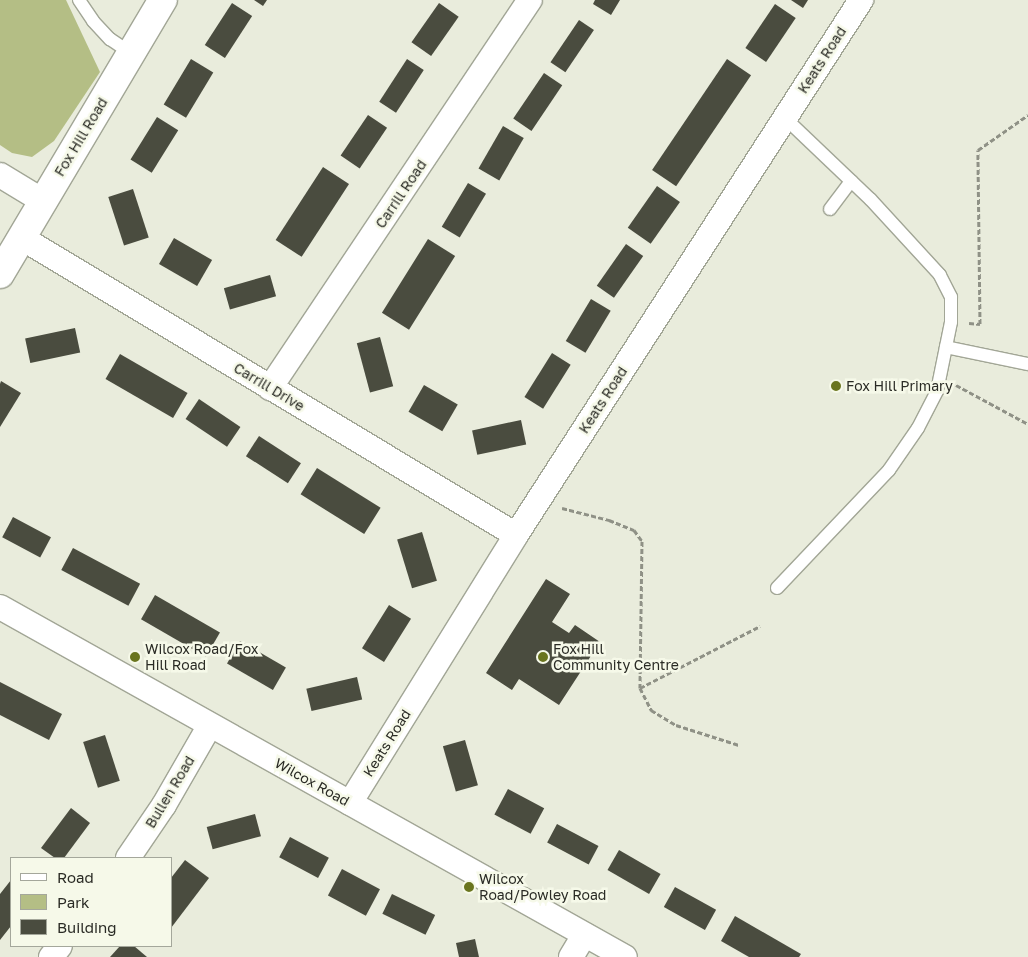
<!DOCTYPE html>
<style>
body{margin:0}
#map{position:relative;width:1028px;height:957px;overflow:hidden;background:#e9ecdc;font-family:"Golos Text",sans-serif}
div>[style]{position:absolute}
.green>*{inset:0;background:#b4be85}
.building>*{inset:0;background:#4a4c3f;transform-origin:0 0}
.path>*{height:3px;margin-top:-1.5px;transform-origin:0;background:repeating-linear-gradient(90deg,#8f9186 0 5px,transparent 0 7.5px)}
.roads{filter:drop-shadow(1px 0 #a2a696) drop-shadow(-1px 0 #a2a696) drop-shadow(0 1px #a2a696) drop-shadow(0 -1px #a2a696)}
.service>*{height:12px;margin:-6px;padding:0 6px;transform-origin:6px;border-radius:6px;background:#fff}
.minor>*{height:24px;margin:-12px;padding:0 12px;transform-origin:12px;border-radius:12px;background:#fff}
.tertiary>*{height:28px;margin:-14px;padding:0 14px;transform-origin:14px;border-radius:14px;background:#fff}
.dots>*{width:14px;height:14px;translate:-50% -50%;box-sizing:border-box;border:2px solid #f6f9e9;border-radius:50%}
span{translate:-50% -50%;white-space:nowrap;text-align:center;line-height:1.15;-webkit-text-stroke:5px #f6f9e9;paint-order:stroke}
.street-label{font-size:14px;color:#2a2b25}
.poi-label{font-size:14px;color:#2a2b25}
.left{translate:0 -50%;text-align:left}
.legend{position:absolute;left:10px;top:857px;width:162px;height:90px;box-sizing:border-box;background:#f6f9e9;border:1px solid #a4a79b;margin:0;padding:6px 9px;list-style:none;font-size:15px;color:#2a2b25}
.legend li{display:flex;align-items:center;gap:10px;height:25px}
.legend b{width:25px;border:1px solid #a4a79b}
</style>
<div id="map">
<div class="green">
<div style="clip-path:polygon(0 0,66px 0,100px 72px,54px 141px,32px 157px,12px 153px,0 145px)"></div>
</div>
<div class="building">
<div style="clip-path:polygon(254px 0,267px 0,263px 6px)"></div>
<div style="clip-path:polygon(595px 0,620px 0,611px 15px,593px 4px)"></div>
<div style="clip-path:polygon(791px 0,808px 0,803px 8px)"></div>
<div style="left:232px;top:3px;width:24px;height:50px;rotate:33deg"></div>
<div style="left:439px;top:3px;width:24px;height:48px;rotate:35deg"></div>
<div style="left:775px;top:4px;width:25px;height:53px;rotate:34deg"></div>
<div style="left:579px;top:20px;width:18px;height:51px;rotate:34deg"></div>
<div style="left:191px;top:59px;width:26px;height:53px;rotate:31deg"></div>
<div style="left:407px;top:59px;width:20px;height:51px;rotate:33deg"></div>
<div style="left:727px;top:59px;width:29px;height:134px;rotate:34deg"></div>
<div style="left:544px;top:73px;width:22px;height:55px;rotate:34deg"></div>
<div style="left:368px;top:115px;width:23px;height:49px;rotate:34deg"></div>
<div style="left:157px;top:117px;width:25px;height:50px;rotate:32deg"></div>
<div style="left:503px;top:126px;width:24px;height:49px;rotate:30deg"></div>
<div style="left:323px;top:167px;width:31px;height:87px;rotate:33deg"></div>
<div style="left:468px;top:183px;width:21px;height:51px;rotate:31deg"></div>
<div style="left:657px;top:186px;width:28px;height:51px;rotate:35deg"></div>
<div style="left:133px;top:189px;width:51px;height:26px;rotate:72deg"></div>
<div style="left:174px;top:238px;width:44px;height:30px;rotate:30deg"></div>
<div style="left:428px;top:239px;width:32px;height:87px;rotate:32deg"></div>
<div style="left:626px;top:244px;width:21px;height:51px;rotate:35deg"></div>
<div style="left:270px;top:275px;width:22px;height:48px;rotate:74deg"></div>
<div style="left:591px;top:299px;width:23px;height:49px;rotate:31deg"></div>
<div style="left:75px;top:328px;width:25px;height:51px;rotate:78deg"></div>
<div style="left:380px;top:337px;width:51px;height:24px;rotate:75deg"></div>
<div style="left:552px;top:353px;width:22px;height:52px;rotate:32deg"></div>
<div style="left:120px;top:354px;width:78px;height:29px;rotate:30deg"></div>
<div style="clip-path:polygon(1px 381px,21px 393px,0 427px,0 384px)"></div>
<div style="left:424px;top:385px;width:39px;height:31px;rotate:30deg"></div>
<div style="left:199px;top:399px;width:50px;height:24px;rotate:34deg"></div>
<div style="left:521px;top:420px;width:25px;height:50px;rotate:78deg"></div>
<div style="left:259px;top:436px;width:50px;height:24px;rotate:33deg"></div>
<div style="left:317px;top:468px;width:75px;height:31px;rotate:32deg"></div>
<div style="left:13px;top:517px;width:43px;height:23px;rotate:28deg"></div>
<div style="left:422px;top:532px;width:51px;height:26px;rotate:73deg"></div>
<div style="left:73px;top:548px;width:76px;height:25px;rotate:28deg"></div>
<div style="clip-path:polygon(546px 579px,570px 594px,552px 622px,569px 633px,575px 625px,600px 642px,559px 705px,519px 679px,512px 690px,486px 673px)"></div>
<div style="left:155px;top:595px;width:75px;height:28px;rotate:30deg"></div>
<div style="left:389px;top:605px;width:26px;height:51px;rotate:32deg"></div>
<div style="left:240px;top:641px;width:53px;height:26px;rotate:30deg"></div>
<div style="left:357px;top:677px;width:23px;height:52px;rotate:77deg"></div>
<div style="clip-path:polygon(0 682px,62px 714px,49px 740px,0 715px)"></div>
<div style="left:105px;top:735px;width:48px;height:23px;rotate:72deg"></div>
<div style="left:465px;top:740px;width:47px;height:23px;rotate:74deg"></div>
<div style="left:508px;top:789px;width:41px;height:29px;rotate:28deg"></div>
<div style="clip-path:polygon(71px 808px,90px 823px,64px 858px,55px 858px,41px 848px)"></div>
<div style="left:255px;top:814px;width:23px;height:50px;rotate:75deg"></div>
<div style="left:557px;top:824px;width:47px;height:21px;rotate:28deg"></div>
<div style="left:290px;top:837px;width:44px;height:23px;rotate:28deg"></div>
<div style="left:619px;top:850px;width:48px;height:23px;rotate:30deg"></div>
<div style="clip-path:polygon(185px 860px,209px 878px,171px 928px,171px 878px)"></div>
<div style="left:342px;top:869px;width:43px;height:30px;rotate:28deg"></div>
<div style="clip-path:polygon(11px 880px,11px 926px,0 940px,0 894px)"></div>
<div style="left:675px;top:887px;width:47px;height:23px;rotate:29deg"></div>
<div style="left:392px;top:894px;width:48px;height:22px;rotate:26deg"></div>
<div style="clip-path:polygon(735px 916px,801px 954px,799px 957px,749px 957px,721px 941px)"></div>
<div style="clip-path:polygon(475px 939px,479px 957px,459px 957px,456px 943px)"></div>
<div style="clip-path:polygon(120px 946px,134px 946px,147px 957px,110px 957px)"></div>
</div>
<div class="path">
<div style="left:969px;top:323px;width:11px;rotate:5deg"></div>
<div style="left:980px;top:324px;width:174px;rotate:-90.7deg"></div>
<div style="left:978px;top:150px;width:61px;rotate:-35deg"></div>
<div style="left:956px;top:385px;width:82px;rotate:28.4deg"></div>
<div style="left:562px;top:508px;width:49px;rotate:14.3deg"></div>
<div style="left:609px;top:520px;width:27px;rotate:22deg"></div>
<div style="left:634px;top:530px;width:14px;rotate:54deg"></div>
<div style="left:642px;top:541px;width:147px;rotate:90.8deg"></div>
<div style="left:640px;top:688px;width:25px;rotate:63deg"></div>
<div style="left:651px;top:710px;width:29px;rotate:31deg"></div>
<div style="left:676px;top:725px;width:66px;rotate:17.6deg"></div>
<div style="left:640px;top:688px;width:135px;rotate:-27.3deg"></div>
</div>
<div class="roads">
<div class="service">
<div style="left:79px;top:0;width:25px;rotate:56deg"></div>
<div style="left:93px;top:21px;width:25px;rotate:47deg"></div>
<div style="left:110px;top:39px;width:25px;rotate:34deg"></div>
<div style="left:830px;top:209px;width:35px;rotate:-53deg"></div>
<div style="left:946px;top:347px;width:84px;rotate:11.7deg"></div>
<div style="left:777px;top:588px;width:163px;rotate:-46.5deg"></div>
<div style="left:889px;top:470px;width:51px;rotate:-55.4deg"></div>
<div style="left:918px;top:428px;width:42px;rotate:-62.8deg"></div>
<div style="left:937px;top:391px;width:70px;rotate:-78.5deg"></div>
<div style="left:951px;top:322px;width:25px;rotate:-90deg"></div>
<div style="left:951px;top:297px;width:25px;rotate:-117deg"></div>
<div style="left:940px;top:275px;width:103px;rotate:-132.6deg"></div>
<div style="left:870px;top:199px;width:117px;rotate:-136.4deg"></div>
</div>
<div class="minor">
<div style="left:0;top:175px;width:50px;rotate:31.2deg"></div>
<div style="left:22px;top:238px;width:576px;rotate:31.01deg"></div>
<div style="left:270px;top:388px;width:467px;rotate:-56.2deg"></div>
<div style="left:0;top:607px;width:716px;rotate:29.25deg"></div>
<div style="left:350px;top:803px;width:315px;rotate:-58.2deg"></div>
<div style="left:516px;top:535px;width:637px;rotate:-57.18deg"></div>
<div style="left:128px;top:858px;width:64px;rotate:-55.8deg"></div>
<div style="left:164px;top:805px;width:92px;rotate:-60.1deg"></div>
<div style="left:51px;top:957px;width:14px;rotate:-51deg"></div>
<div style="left:571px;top:957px;width:26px;rotate:-59deg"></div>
</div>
<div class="tertiary">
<div style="left:0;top:274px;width:319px;rotate:-59.3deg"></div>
</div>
</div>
<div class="dots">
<div style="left:836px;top:386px;background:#6a751f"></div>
<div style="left:135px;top:657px;background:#6a751f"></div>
<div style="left:543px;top:657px;background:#6a751f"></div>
<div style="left:469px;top:887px;background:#6a751f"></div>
</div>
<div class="street-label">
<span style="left:822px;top:60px;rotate:-57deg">Keats Road</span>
<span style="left:81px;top:137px;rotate:-59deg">Fox Hill Road</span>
<span style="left:401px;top:194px;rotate:-56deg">Carrill Road</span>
<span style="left:269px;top:387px;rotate:31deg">Carrill Drive</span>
<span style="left:603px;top:400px;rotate:-57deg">Keats Road</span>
<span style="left:387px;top:743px;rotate:-58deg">Keats Road</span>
<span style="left:312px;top:782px;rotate:29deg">Wilcox Road</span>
<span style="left:170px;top:792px;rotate:-59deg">Bullen Road</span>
</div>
<div class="poi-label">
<span class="left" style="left:846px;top:386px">Fox Hill Primary</span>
<span class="left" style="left:145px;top:657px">Wilcox Road/Fox<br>Hill Road</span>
<span class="left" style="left:553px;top:657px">Fox Hill<br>Community Centre</span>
<span class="left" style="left:479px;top:887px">Wilcox<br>Road/Powley Road</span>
</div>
<ul class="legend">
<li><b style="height:6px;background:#fff"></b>Road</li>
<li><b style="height:14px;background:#b4be85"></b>Park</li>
<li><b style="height:14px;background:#4a4c3f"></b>Building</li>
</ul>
</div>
